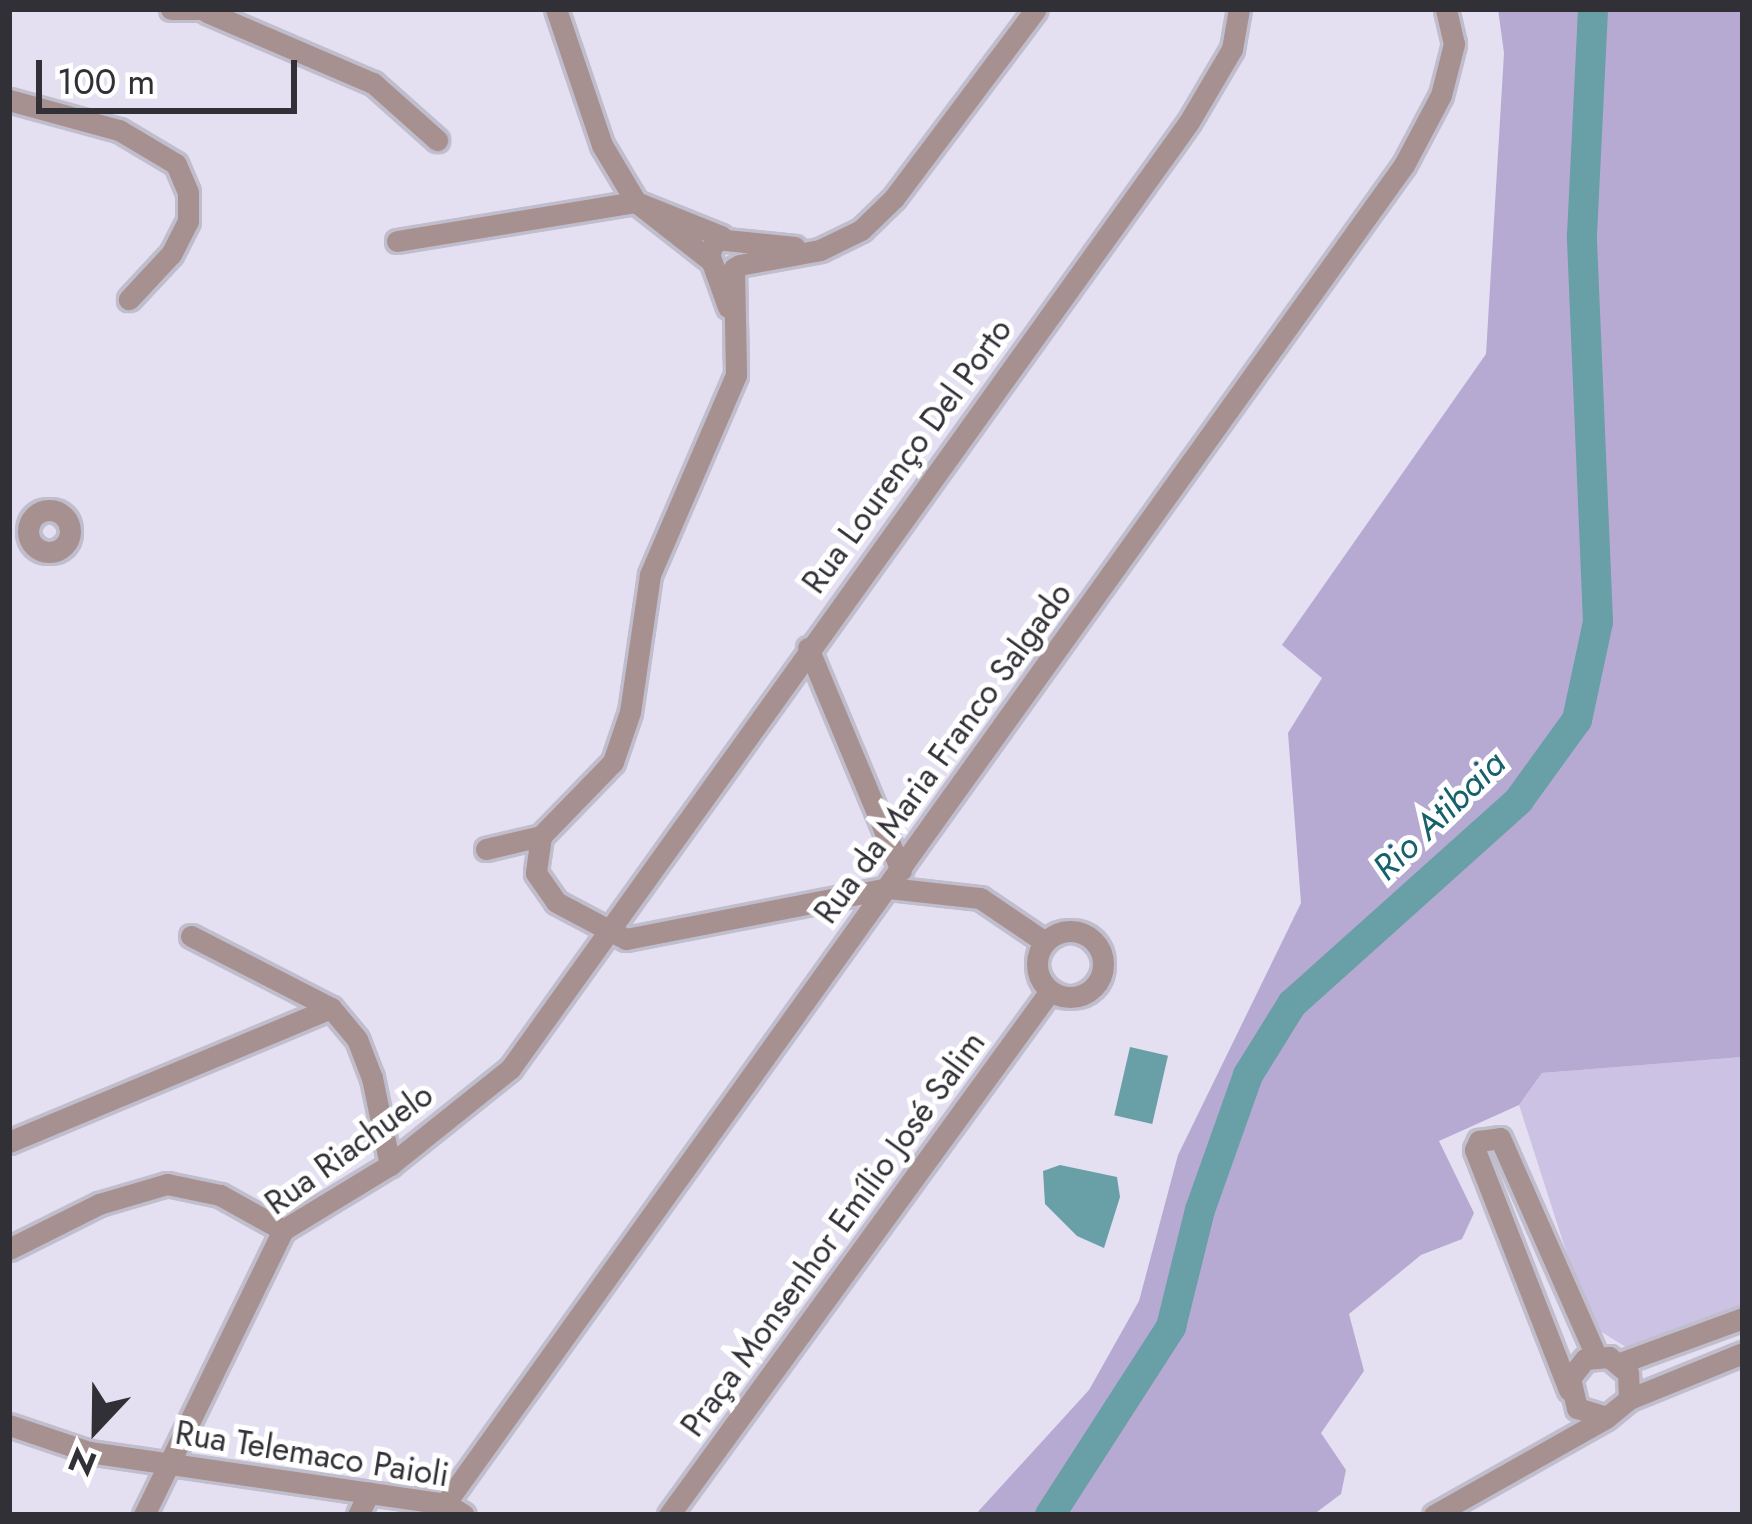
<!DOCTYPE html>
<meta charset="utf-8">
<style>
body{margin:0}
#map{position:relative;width:1752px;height:1524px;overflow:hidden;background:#e4e0f2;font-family:Jost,sans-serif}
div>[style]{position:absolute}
.green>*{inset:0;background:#ccc2e4}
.forest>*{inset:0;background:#b6aad3}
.water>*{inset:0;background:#699fa7;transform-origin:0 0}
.river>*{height:30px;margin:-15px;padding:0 15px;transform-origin:15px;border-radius:15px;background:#699fa7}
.roads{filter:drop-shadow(3px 0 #c0bdcd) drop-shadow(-3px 0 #c0bdcd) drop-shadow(0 3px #c0bdcd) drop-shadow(0 -3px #c0bdcd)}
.minor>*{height:21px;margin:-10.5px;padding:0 10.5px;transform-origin:10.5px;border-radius:10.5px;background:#a69090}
.minor>.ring{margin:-10.5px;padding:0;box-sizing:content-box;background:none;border:21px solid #a69090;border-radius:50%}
span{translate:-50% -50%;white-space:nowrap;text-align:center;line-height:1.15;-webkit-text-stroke:10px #fff;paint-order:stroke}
.street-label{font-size:33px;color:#323037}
.water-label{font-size:36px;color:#16616a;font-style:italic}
.frame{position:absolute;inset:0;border:12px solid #323037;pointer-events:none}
.north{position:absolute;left:36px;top:1368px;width:120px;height:120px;-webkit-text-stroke:9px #fff;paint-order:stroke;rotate:202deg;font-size:33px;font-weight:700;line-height:48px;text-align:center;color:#323037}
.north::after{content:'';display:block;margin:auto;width:42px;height:54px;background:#323037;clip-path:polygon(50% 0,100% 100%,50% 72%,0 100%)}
.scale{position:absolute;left:36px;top:60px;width:261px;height:54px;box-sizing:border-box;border:6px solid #323037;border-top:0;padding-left:15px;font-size:36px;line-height:42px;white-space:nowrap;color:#323037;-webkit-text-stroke:9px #fff;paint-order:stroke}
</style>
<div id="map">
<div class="green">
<div style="clip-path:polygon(1743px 1057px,1743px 1307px,1629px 1349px,1600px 1331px,1573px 1273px,1519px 1105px,1542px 1073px)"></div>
</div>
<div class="forest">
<div style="clip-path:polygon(1498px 9px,1743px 9px,1743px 1057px,1542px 1073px,1519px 1105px,1439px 1141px,1474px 1213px,1462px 1239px,1421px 1255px,1349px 1314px,1364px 1371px,1321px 1433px,1346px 1470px,1341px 1494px,1313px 1515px,975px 1515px,1089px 1390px,1139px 1301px,1178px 1155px,1301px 903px,1288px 733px,1322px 678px,1282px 645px,1486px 354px,1504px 53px)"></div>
</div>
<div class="water">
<div style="left:1130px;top:1047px;width:39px;height:70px;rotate:13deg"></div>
<div style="clip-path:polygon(1060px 1165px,1117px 1177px,1120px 1197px,1104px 1248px,1077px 1236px,1045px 1204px,1043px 1171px)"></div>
</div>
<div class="river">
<div style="left:1050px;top:1515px;width:224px;rotate:-57.2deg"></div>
<div style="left:1171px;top:1327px;width:121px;rotate:-76.1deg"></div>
<div style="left:1200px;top:1210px;width:143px;rotate:-70.4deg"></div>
<div style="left:1248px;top:1075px;width:84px;rotate:-58.2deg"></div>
<div style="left:1292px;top:1004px;width:305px;rotate:-41.9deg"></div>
<div style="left:1519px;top:800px;width:99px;rotate:-54.1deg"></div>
<div style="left:1577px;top:720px;width:100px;rotate:-77.9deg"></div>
<div style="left:1598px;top:622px;width:387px;rotate:-92.4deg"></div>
<div style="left:1582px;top:235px;width:226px;rotate:-87.2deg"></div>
</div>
<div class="roads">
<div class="minor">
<div style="left:171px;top:9px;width:37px"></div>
<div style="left:556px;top:9px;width:144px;rotate:71.3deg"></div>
<div style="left:602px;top:145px;width:66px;rotate:59.2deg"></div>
<div style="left:636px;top:202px;width:94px;rotate:38.1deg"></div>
<div style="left:207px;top:12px;width:181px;rotate:23.2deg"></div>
<div style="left:373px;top:83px;width:86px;rotate:41.7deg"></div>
<div style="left:9px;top:100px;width:114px;rotate:15.3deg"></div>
<div style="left:119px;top:130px;width:66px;rotate:30.8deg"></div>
<div style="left:176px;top:164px;width:30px;rotate:67deg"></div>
<div style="left:188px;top:192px;width:29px;rotate:90deg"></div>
<div style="left:188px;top:221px;width:37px;rotate:117deg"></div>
<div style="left:171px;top:254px;width:62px;rotate:133deg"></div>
<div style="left:397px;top:241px;width:242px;rotate:-9.3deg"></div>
<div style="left:636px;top:202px;width:92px;rotate:21.8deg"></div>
<div style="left:739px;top:265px;width:82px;rotate:-10.5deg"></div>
<div style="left:820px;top:250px;width:46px;rotate:-26deg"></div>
<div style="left:861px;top:230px;width:46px;rotate:-44.1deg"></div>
<div style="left:894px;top:198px;width:236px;rotate:-53.1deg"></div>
<div style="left:734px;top:268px;width:107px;rotate:88.9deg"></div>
<div style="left:736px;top:375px;width:218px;rotate:113.3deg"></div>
<div style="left:650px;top:575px;width:138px;rotate:98.3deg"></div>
<div style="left:630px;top:712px;width:53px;rotate:108.8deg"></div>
<div style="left:613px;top:762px;width:103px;rotate:134.2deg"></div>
<div style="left:541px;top:836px;width:37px;rotate:98deg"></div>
<div style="left:536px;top:873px;width:35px;rotate:55deg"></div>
<div style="left:556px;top:902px;width:79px;rotate:27.9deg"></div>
<div style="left:626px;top:939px;width:268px;rotate:-11deg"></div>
<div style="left:889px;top:888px;width:92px;rotate:6.3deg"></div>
<div style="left:980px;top:898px;width:78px;rotate:34.1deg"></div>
<div style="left:728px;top:307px;width:56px;rotate:-109.7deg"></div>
<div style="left:709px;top:254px;width:17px;rotate:-65deg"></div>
<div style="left:716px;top:239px;width:79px;rotate:5.8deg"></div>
<div class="ring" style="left:28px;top:510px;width:21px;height:21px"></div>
<div style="left:808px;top:648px;width:241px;rotate:67.3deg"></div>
<div style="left:486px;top:849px;width:57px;rotate:-13.3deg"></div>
<div class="ring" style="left:1037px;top:931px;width:45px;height:45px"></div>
<div style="left:191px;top:936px;width:157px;rotate:27.2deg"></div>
<div style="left:331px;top:1008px;width:40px;rotate:50deg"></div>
<div style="left:357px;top:1039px;width:42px;rotate:69deg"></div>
<div style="left:372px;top:1078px;width:89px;rotate:78.3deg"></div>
<div style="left:9px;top:1142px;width:349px;rotate:-22.6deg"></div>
<div style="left:9px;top:1249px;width:101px;rotate:-26.6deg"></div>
<div style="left:99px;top:1204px;width:71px;rotate:-16.4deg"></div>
<div style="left:167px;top:1184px;width:54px;rotate:11.7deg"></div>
<div style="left:220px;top:1195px;width:72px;rotate:29.1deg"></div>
<div style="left:1620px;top:1363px;width:131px;rotate:-20.1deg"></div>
<div style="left:1569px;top:1390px;width:258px;rotate:-111.4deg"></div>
<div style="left:1475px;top:1150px;width:10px;rotate:-66deg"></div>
<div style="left:1479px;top:1141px;width:21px;rotate:-8deg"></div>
<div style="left:1500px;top:1138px;width:238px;rotate:66.2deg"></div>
<div style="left:1629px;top:1399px;width:26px;rotate:-92deg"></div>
<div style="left:1628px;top:1373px;width:25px;rotate:-140deg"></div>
<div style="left:1609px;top:1357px;width:24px;rotate:175deg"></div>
<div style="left:1585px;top:1359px;width:24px;rotate:128deg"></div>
<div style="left:1570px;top:1378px;width:31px;rotate:77deg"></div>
<div style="left:1577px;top:1408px;width:31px;rotate:17deg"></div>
<div style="left:1607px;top:1417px;width:28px;rotate:-39deg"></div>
<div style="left:1629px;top:1399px;width:123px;rotate:-22deg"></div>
<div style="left:9px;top:1425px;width:84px;rotate:18.6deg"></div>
<div style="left:89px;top:1452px;width:362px;rotate:8.3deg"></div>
<div style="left:447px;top:1504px;width:20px;rotate:33deg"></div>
<div style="left:144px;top:1515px;width:317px;rotate:-64deg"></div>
<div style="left:283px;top:1230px;width:125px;rotate:-31.3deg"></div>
<div style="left:390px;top:1165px;width:154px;rotate:-38.7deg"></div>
<div style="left:510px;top:1069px;width:1165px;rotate:-54.36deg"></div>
<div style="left:1189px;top:122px;width:85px;rotate:-59.5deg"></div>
<div style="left:1232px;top:49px;width:41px;rotate:-80.1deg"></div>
<div style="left:358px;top:1515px;width:25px;rotate:-64deg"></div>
<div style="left:437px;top:1515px;width:1661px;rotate:-54.39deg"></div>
<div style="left:1404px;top:165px;width:79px;rotate:-62.1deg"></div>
<div style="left:1441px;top:95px;width:53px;rotate:-75.7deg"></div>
<div style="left:1454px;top:44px;width:36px;rotate:-103deg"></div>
<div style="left:669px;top:1515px;width:648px;rotate:-53.98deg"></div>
<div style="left:1434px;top:1515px;width:197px;rotate:-29.4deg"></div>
</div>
</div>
<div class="street-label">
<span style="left:907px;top:456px;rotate:-54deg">Rua Lourenço Del Porto</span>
<span style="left:943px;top:753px;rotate:-54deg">Rua da Maria Franco Salgado</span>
<span style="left:349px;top:1149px;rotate:-36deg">Rua Riachuelo</span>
<span style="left:833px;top:1234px;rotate:-54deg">Praça Monsenhor Emílio José Salim</span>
<span style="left:312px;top:1454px;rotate:9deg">Rua Telemaco Paioli</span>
</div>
<div class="water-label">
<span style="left:1439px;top:815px;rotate:-44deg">Rio Atibaia</span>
</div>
<div class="frame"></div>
<div class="north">N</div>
<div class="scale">100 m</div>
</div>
